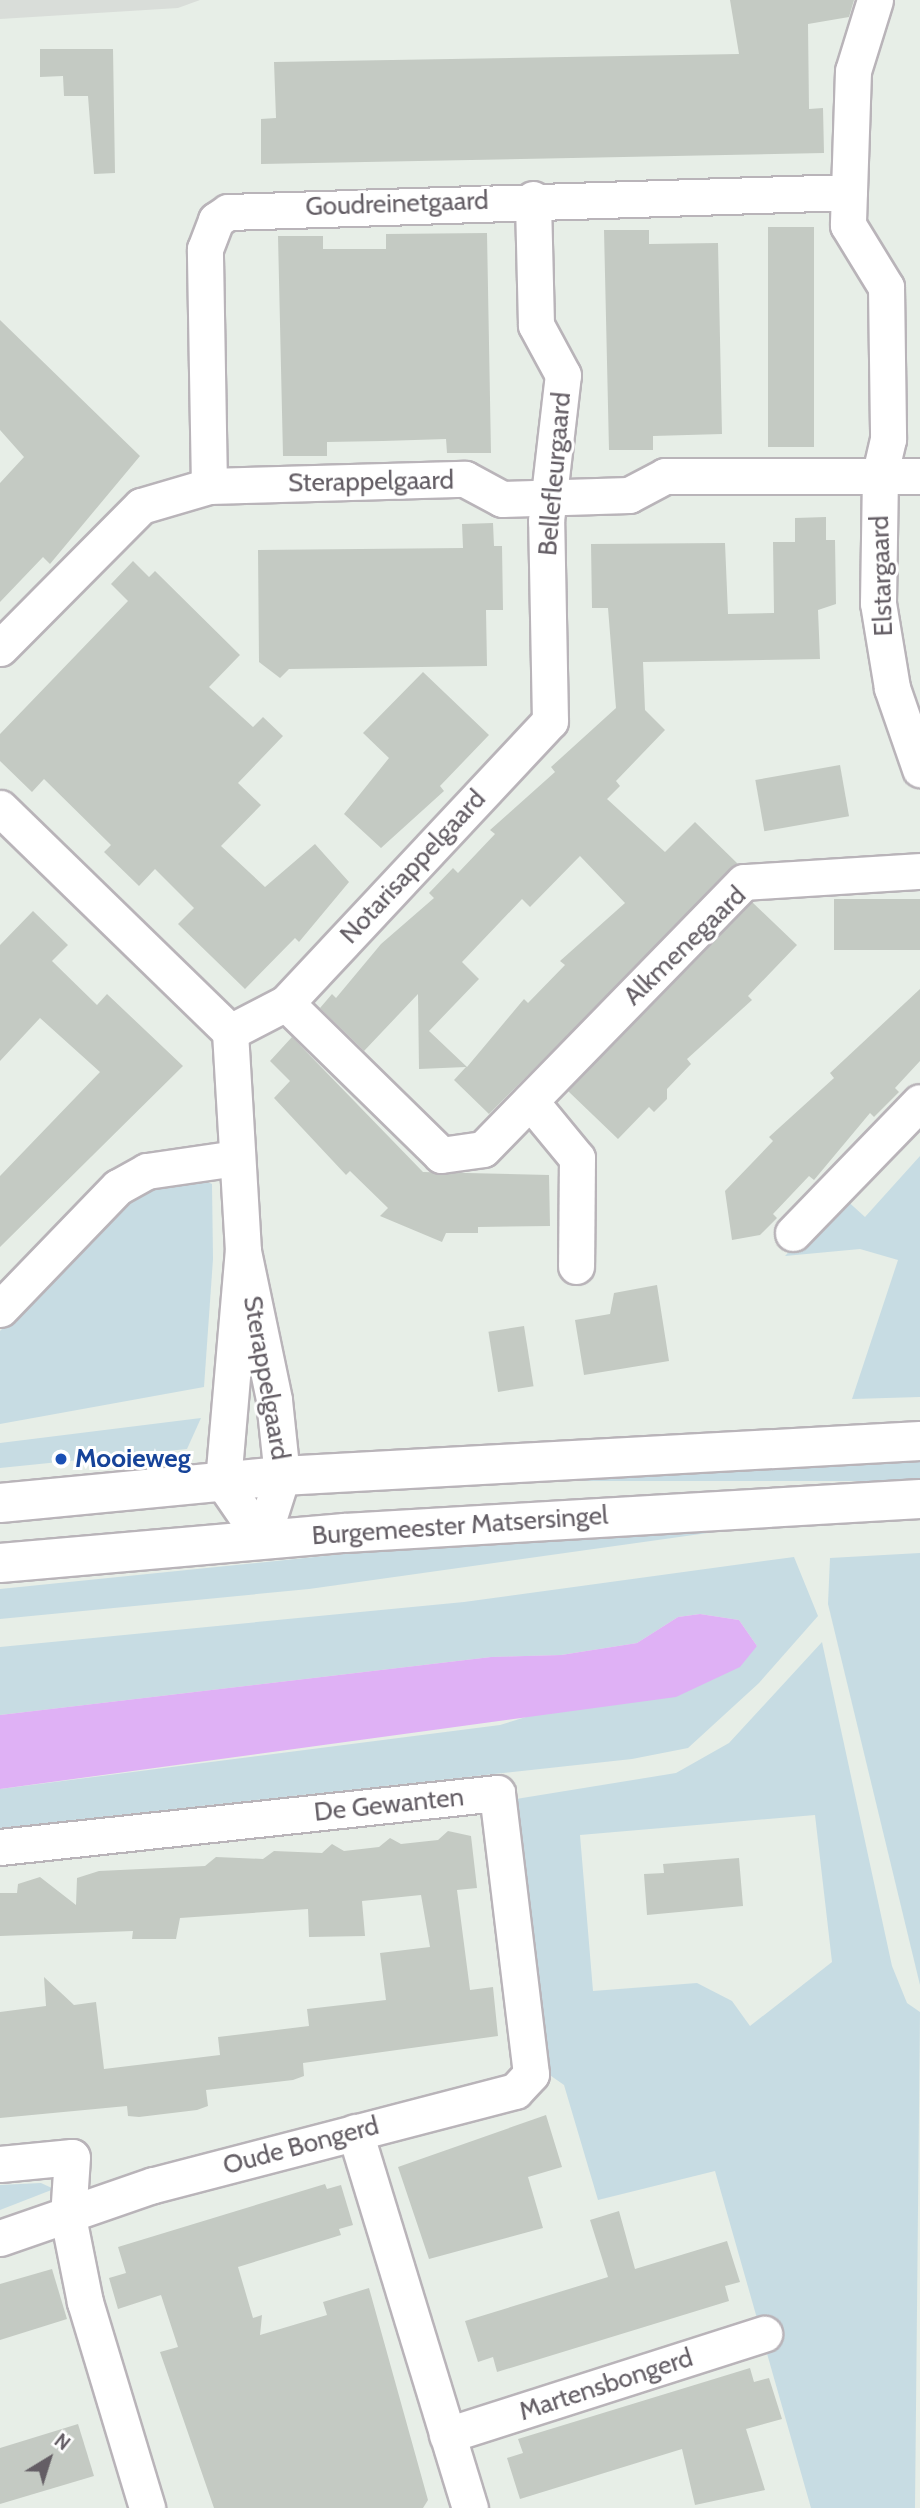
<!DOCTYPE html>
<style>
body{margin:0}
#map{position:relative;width:920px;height:2508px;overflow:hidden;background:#e7eee7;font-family:Cabin,sans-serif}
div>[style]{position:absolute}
.industrial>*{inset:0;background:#d9ddd9}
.green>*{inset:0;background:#c7dce3;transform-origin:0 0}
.water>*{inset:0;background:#dfb1f5}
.building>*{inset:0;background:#c4cac3;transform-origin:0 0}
.roads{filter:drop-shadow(2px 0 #b9b4b9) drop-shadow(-2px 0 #b9b4b9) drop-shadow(0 2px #b9b4b9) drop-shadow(0 -2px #b9b4b9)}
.minor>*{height:35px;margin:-17.5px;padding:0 17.5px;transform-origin:17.5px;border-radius:17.5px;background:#fff}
.secondary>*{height:38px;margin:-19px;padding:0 19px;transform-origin:19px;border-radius:19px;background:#fff}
.dots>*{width:19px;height:19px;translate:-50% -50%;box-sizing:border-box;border:4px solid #fff;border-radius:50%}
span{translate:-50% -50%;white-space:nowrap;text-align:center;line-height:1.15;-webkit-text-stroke:6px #fff;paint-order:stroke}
.street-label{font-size:26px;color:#645e65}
.transit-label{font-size:26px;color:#164399;font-weight:700}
.left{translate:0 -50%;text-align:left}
.north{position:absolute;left:14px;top:2424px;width:70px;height:70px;-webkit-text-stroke:5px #fff;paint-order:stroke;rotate:38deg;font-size:19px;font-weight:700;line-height:28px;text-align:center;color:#645e65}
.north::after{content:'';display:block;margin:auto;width:24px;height:32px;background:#645e65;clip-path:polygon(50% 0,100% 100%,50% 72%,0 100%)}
</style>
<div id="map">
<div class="industrial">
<div style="clip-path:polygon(0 0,200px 0,178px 8px,0 19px)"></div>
</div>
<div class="green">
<div style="clip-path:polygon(920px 1156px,920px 1397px,852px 1399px,898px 1260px,860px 1249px,785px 1256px,843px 1197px,865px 1217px)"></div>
<div style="clip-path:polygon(203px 1180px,212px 1184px,213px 1259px,204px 1387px,0 1424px,0 1331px,122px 1203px,144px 1188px)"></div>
<div style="clip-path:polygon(201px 1418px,187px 1449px,0 1468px,0 1443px)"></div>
<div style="left:920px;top:1457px;width:24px;height:571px;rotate:90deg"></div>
<div style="clip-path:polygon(722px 1531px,309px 1589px,0 1619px,0 1589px,354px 1553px)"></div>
<div style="clip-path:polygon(920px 1553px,920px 1985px,828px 1604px,830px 1558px)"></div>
<div style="clip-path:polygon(794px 1557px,818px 1616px,759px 1683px,688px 1748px,632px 1759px,0 1828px,0 1789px,500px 1725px,757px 1646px,739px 1620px,700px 1614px,678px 1617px,637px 1643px,561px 1655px,491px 1657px,0 1715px,0 1647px,464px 1602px)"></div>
<div style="clip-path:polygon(evenodd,822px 1642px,892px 1966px,907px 2003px,920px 2012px,915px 2508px,811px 2508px,715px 2171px,598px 2200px,564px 2085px,544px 2071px,535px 1995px,516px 1799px,676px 1773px,729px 1743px,822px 1642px,815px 1815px,832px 1962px,750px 2026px,732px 2001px,697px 1983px,593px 1991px,580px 1835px,815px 1815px)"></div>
<div style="clip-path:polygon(41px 2183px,54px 2189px,0 2210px,0 2185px)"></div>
</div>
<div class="water">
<div style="clip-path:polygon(700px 1614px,739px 1620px,757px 1646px,740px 1667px,676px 1697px,0 1789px,0 1715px,491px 1657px,561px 1655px,637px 1643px,678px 1617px)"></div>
</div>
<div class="building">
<div style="clip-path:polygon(730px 0,854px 0,849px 17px,808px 24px,809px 109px,823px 108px,824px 153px,261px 164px,261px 119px,276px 118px,274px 62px,739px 54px)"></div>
<div style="clip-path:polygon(40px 49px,113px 49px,115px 173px,94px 174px,88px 96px,64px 96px,63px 76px,40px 77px)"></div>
<div style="left:768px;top:227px;width:46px;height:220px"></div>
<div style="clip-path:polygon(604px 230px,649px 230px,649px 244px,718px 243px,722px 434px,653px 436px,653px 450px,609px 450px)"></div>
<div style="clip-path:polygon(487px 233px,491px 453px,447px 453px,446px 439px,383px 441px,327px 442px,327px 456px,283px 456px,278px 236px,323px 236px,323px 249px,386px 249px,386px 234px)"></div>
<div style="clip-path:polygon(0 320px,140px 456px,50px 564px,43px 557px,0 602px,0 483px,24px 457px,0 430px)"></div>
<div style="clip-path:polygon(evenodd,826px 517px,826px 540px,835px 540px,836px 604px,818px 610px,820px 659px,643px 662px,645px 710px,665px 730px,616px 781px,620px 786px,607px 799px,665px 852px,695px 822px,738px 864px,489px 1114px,454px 1080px,466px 1067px,419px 1069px,418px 994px,364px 1051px,320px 1008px,332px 994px,336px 998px,381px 944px,434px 898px,429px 893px,453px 868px,458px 873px,495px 834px,490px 830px,555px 772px,551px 767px,616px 708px,608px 608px,592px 608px,591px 544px,725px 543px,728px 614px,774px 613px,773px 542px,795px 542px,795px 518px,826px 517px,580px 856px,625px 903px,560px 961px,565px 965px,528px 1003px,524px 999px,467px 1067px,429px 1031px,479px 979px,462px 962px,522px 899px,530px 907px,580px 856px)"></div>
<div style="clip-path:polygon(493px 523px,494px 546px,502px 546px,503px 610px,486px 610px,487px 666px,289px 669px,280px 678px,259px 662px,258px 550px,463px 548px,462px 524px)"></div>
<div style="clip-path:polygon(133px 561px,149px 577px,155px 571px,240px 655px,209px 687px,253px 727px,263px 717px,283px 736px,238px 783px,261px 805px,221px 846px,265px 887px,315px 844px,349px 882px,299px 942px,295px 938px,245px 989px,178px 924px,194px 908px,155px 869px,139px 886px,104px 852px,111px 845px,44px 779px,32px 792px,0 761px,0 734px,128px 601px,111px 584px)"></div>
<div style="clip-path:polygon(423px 672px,489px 735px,440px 786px,444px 791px,381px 848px,344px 814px,389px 758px,363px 733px)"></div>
<div style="left:840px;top:765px;width:52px;height:86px;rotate:80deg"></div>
<div style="left:920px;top:899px;width:51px;height:86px;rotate:90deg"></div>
<div style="clip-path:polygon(752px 902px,797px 945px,748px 996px,752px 1000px,687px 1059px,691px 1064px,667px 1089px,667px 1099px,654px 1112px,649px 1107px,618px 1139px,568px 1091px)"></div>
<div style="clip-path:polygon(33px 911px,68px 945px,52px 961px,97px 1005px,107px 994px,183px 1066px,0 1247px,0 1176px,100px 1072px,40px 1018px,0 1061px,0 945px)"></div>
<div style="clip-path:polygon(920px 989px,920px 1061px,895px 1088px,899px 1092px,874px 1117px,870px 1113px,814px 1180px,809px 1176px,773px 1214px,777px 1218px,760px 1235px,732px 1240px,725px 1191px,773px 1141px,769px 1137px,834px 1078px,830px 1073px)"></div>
<div style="clip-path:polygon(292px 1037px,423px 1172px,549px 1175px,550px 1226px,478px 1227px,478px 1233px,446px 1233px,442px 1242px,380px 1216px,388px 1208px,350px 1171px,346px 1175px,274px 1098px,290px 1081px,270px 1061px)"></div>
<div style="clip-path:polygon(657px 1285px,669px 1361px,584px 1375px,575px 1320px,610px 1314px,614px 1293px)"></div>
<div style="left:524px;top:1326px;width:61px;height:36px;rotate:81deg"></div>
<div style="clip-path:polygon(448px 1831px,471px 1836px,477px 1888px,457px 1890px,470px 1990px,493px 1987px,498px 2036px,303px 2063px,304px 2076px,293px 2080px,206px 2090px,208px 2106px,197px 2110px,139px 2117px,128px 2116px,127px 2106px,0 2118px,0 2012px,46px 2006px,44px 1977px,74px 2005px,96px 2002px,104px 2069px,220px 2055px,218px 2037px,309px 2026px,307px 2009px,386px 2000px,380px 1953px,430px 1947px,421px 1895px,362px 1901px,365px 1936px,309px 1937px,308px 1909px,180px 1918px,176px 1939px,132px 1939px,133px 1931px,0 1936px,0 1893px,17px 1893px,18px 1884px,40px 1877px,76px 1905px,77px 1878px,99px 1871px,205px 1866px,216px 1857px,263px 1859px,274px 1851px,322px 1853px,332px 1844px,344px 1851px,379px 1847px,390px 1838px,401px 1844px,438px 1840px)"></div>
<div style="clip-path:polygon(739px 1858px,743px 1906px,647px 1915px,644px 1874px,664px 1873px,663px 1864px)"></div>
<div style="clip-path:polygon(546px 2115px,562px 2167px,528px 2177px,543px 2228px,429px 2259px,398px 2167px)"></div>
<div style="clip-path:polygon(325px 2184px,327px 2189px,341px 2185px,353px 2225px,339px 2229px,341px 2235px,238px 2267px,253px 2318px,262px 2315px,260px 2335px,327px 2315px,323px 2302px,369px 2288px,428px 2500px,423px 2508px,214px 2508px,160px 2352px,178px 2347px,161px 2295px,118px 2309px,109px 2278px,126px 2273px,118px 2247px)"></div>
<div style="clip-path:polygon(619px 2211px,635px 2269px,727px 2241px,740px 2282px,725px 2286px,729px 2301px,497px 2372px,493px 2357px,478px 2362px,465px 2321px,608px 2277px,590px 2220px)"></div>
<div style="clip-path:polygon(52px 2269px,67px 2319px,0 2340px,0 2284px)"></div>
<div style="clip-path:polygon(750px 2368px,754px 2382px,769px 2378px,782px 2419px,746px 2429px,765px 2490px,695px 2505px,682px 2449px,520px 2499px,507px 2458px,523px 2453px,518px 2439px)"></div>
<div style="clip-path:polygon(78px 2424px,94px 2476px,0 2504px,0 2448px)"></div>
</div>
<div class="roads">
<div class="minor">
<div style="left:875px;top:0;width:74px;rotate:107.2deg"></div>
<div style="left:853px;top:71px;width:154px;rotate:91.9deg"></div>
<div style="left:848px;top:225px;width:73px;rotate:58.5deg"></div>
<div style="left:886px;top:287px;width:152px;rotate:89.2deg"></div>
<div style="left:888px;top:439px;width:37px;rotate:103deg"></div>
<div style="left:880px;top:475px;width:128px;rotate:90.9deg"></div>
<div style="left:878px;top:603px;width:86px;rotate:80.6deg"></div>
<div style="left:892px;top:688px;width:86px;rotate:70.9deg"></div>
<div style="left:209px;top:486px;width:237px;rotate:-91deg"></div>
<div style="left:205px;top:249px;width:31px;rotate:-69deg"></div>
<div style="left:216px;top:220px;width:14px;rotate:-34deg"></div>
<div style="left:228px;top:212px;width:621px;rotate:-1.84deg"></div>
<div style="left:0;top:648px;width:200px;rotate:-45.2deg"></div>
<div style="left:141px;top:506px;width:71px;rotate:-16.4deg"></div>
<div style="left:209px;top:486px;width:256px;rotate:-1.6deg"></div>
<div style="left:465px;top:479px;width:42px;rotate:28.4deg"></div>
<div style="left:502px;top:499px;width:127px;rotate:-1.8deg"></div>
<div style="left:629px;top:495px;width:41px;rotate:-27.8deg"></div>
<div style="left:665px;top:476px;width:255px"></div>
<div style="left:0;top:808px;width:321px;rotate:44.2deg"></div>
<div style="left:230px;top:1032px;width:219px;rotate:86.6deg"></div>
<div style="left:243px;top:1251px;width:152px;rotate:78.2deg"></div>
<div style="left:274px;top:1400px;width:76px;rotate:84deg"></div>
<div style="left:282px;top:1476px;width:66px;rotate:107.6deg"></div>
<div style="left:262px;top:1539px;width:69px;rotate:-124.4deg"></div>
<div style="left:223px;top:1482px;width:232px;rotate:-85.1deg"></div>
<div style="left:286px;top:1003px;width:217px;rotate:44.4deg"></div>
<div style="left:441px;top:1155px;width:42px;rotate:-8.1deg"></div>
<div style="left:483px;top:1149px;width:373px;rotate:-45.7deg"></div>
<div style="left:744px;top:882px;width:176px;rotate:-3.6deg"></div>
<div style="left:230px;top:1032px;width:63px;rotate:-27.4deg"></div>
<div style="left:286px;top:1003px;width:386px;rotate:-46.9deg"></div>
<div style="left:550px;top:721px;width:200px;rotate:-91.1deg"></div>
<div style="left:546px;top:521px;width:147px;rotate:-83.4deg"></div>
<div style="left:563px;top:375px;width:57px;rotate:-118.4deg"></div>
<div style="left:536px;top:325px;width:126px;rotate:-91.4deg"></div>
<div style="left:530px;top:1101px;width:74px;rotate:50.5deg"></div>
<div style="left:577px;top:1158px;width:108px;rotate:90.5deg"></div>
<div style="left:793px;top:1233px;width:182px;rotate:-45.9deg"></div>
<div style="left:0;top:1309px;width:170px;rotate:-46deg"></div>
<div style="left:118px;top:1187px;width:33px;rotate:-29deg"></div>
<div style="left:147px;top:1171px;width:90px;rotate:-8.3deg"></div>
<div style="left:0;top:1847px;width:500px;rotate:-6.2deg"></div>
<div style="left:497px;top:1793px;width:283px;rotate:83.1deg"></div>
<div style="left:531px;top:2074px;width:23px;rotate:133deg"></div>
<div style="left:515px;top:2091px;width:374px;rotate:165.4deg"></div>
<div style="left:153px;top:2185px;width:162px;rotate:160.9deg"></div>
<div style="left:355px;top:2132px;width:393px;rotate:73deg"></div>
<div style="left:0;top:2164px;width:72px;rotate:-5.6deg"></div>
<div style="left:72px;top:2157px;width:60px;rotate:93.8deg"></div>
<div style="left:68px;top:2217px;width:87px;rotate:78.7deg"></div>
<div style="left:85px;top:2302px;width:215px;rotate:73.2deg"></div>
<div style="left:447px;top:2435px;width:333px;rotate:-17.7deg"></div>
</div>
<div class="secondary">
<div style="left:0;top:1503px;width:283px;rotate:-5.5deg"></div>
<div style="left:282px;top:1476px;width:639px;rotate:-3.14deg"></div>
<div style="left:0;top:1563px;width:346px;rotate:-5deg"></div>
<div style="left:345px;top:1533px;width:576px;rotate:-3.38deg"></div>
</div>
</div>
<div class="dots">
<div style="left:61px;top:1459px;background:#1a4fb4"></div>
</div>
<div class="street-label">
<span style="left:397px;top:204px;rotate:-2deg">Goudreinetgaard</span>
<span style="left:555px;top:474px;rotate:-85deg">Bellefleurgaard</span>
<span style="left:371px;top:482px;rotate:-1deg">Sterappelgaard</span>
<span style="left:882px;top:576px;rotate:-92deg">Elstargaard</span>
<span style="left:413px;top:867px;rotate:-47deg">Notarisappelgaard</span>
<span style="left:685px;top:946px;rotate:-44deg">Alkmenegaard</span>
<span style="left:266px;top:1378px;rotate:80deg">Sterappelgaard</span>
<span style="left:460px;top:1526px;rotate:-4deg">Burgemeester Matsersingel</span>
<span style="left:389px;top:1805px;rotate:-6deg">De Gewanten</span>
<span style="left:301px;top:2146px;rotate:-15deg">Oude Bongerd</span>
<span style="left:606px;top:2385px;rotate:-18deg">Martensbongerd</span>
</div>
<div class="transit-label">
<span class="left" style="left:75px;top:1459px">Mooieweg</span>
</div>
<div class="north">N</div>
</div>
